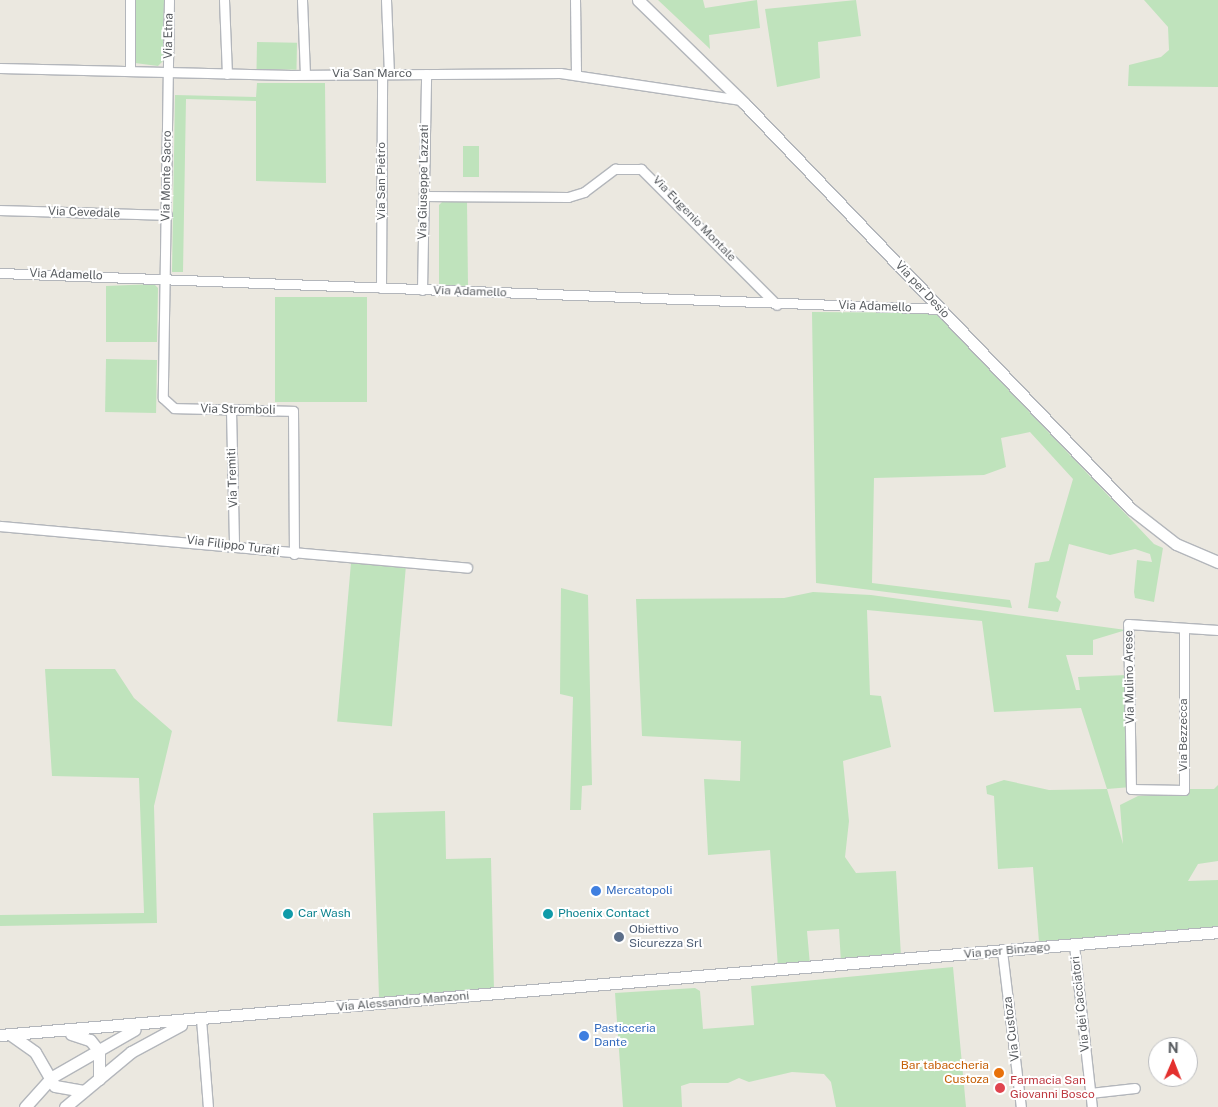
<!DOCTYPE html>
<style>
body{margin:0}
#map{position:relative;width:1218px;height:1107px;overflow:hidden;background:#ebe8e0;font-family:"Public Sans",sans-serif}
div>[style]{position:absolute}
.green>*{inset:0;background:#bfe3bc;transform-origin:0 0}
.roads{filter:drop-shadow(1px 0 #b3b6bb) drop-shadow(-1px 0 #b3b6bb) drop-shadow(0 1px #b3b6bb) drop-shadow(0 -1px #b3b6bb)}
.street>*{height:9px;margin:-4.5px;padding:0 4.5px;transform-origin:4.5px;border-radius:4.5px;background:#fff}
.secondary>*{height:11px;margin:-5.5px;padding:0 5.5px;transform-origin:5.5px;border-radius:5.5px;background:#fff}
.dots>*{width:14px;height:14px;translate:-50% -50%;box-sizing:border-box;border:2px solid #fff;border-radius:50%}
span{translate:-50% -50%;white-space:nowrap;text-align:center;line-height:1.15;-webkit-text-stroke:4px #fff;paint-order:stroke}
.street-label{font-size:12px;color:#595d61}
.shop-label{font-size:12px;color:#366cbe}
.left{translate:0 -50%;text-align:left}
.culture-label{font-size:12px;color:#0d838f}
.service-label{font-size:12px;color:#4e5e75}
.food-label{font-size:12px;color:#c56008}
.right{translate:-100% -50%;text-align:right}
.health-label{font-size:12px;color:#be3a42}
.north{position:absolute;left:1148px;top:1037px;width:50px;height:50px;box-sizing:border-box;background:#fff;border:1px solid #bdbec0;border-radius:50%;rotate:1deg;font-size:14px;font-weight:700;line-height:20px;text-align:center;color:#595d61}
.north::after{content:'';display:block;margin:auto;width:18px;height:22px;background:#e3302e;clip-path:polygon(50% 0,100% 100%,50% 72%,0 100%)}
</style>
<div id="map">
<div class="green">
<div style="clip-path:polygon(134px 0,164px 0,163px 61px,158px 66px,135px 63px)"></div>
<div style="clip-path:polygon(658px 0,703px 0,705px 8px,757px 0,760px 28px,709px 35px,710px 49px)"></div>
<div style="clip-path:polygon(856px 0,861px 36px,818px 42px,820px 78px,777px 87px,765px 9px)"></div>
<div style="clip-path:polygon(1144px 0,1218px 0,1218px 87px,1128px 86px,1129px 65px,1161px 57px,1169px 50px,1168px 27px)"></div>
<div style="left:257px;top:42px;width:40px;height:27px;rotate:1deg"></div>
<div style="clip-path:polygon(257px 83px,325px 83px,326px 183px,256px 181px,256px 101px,186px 99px,183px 272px,172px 272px,175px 95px,256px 97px)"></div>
<div style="left:463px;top:146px;width:16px;height:31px"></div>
<div style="clip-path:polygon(443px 201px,467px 201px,468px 286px,439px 285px,439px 205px)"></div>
<div style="clip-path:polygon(154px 284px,158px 288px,157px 342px,106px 342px,106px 286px)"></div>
<div style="left:275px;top:297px;width:92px;height:105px"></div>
<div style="clip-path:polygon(812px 312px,936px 313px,1154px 544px,1163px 548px,1154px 602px,1135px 598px,1134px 592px,1137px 560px,1152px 562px,1150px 554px,1135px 549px,1110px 555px,1069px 544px,1056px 597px,1061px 602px,1058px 612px,1028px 608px,1035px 563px,1049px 561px,1073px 479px,1030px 432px,1001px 438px,1006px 467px,984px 475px,874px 478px,872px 583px,1010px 600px,1012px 608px,816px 583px)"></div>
<div style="left:157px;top:360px;width:53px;height:51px;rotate:91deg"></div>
<div style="left:351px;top:563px;width:55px;height:159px;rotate:5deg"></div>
<div style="clip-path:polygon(561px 588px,588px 595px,592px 785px,582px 786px,581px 810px,570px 810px,573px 697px,560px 694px)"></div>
<div style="clip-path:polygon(813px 592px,871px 595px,1126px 630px,1093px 640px,1093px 655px,1066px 655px,1076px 690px,1080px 690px,1078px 677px,1127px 675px,1131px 787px,1107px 789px,1123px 844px,1120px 805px,1138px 796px,1189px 794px,1190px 789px,1214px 789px,1218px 785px,1218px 861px,1198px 864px,1188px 881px,1218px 880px,1218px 928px,1039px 942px,1033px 867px,998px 869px,994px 796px,987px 794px,986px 786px,1004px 780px,1049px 790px,1107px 789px,1081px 708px,994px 712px,982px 621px,867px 610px,870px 695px,881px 696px,891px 747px,843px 761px,849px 821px,845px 857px,856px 873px,896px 871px,901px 956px,841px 963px,839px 929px,807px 931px,810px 965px,778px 968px,770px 850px,708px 855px,704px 779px,740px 781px,741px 741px,642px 736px,636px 599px,784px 598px)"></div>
<div style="clip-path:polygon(45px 669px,115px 669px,134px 698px,172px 731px,154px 806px,157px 923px,0 926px,0 915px,144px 913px,139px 778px,52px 776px)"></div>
<div style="clip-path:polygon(445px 811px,446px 859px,491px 858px,494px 990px,379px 998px,373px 813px)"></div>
<div style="clip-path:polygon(953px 967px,966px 1107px,836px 1107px,831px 1082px,824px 1074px,792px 1072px,749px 1082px,739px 1078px,728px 1083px,690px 1083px,681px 1086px,682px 1107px,623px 1107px,615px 993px,695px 988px,700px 991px,703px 1029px,754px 1025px,751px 986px)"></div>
</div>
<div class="roads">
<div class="street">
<div style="left:169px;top:0;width:398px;rotate:90.9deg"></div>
<div style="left:163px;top:398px;width:15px;rotate:42deg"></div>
<div style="left:174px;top:408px;width:119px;rotate:1.4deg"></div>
<div style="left:293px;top:411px;width:143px;rotate:89.6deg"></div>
<div style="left:224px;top:0;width:74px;rotate:87.7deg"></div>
<div style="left:302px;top:0;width:74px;rotate:87.7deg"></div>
<div style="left:386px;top:0;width:74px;rotate:87.7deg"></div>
<div style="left:575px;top:0;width:74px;rotate:89.2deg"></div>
<div style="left:0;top:68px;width:291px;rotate:1.4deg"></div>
<div style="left:291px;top:75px;width:269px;rotate:-0.4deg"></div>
<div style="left:560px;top:73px;width:183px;rotate:8.5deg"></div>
<div style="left:130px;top:71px;width:71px;rotate:-90deg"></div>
<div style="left:424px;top:196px;width:144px;rotate:0.4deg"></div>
<div style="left:568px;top:197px;width:17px;rotate:-17deg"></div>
<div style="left:584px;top:192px;width:39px;rotate:-37deg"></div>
<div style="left:615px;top:169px;width:26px"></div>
<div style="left:641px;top:169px;width:192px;rotate:45deg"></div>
<div style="left:0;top:210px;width:167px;rotate:1.7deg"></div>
<div style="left:0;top:273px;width:942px;rotate:2.19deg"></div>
<div style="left:381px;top:288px;width:214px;rotate:-89.7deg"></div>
<div style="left:422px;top:290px;width:216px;rotate:-88.9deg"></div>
<div style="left:231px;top:410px;width:136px;rotate:88.7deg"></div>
<div style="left:0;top:526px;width:469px;rotate:5.1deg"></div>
<div style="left:1184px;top:629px;width:161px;rotate:90deg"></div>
<div style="left:1184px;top:790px;width:53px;rotate:-178.9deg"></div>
<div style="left:1131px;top:789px;width:165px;rotate:-91deg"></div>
<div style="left:1128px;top:624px;width:90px;rotate:3.8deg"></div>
<div style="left:1074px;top:945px;width:163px;rotate:83.7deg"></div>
<div style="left:1002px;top:951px;width:157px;rotate:83.1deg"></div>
<div style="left:201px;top:1019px;width:88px;rotate:85.5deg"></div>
<div style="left:1090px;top:1093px;width:45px;rotate:-6.3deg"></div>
</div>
<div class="secondary">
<div style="left:638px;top:0;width:148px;rotate:44.2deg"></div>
<div style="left:744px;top:103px;width:561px;rotate:46.37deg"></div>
<div style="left:1131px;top:509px;width:57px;rotate:37.9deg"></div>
<div style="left:1176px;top:544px;width:46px;rotate:23.2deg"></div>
<div style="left:71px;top:1034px;width:20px;rotate:18deg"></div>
<div style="left:90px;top:1040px;width:14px;rotate:51deg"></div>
<div style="left:99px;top:1051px;width:28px;rotate:90deg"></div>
<div style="left:0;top:1035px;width:1222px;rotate:-4.83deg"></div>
<div style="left:11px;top:1035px;width:29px;rotate:35deg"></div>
<div style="left:35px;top:1052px;width:39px;rotate:60deg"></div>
<div style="left:55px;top:1086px;width:29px;rotate:10deg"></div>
<div style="left:25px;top:1107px;width:40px;rotate:-48deg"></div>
<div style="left:52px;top:1077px;width:95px;rotate:-29.8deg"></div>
<div style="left:65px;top:1107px;width:86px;rotate:-39.8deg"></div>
<div style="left:131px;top:1052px;width:57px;rotate:-28.4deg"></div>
</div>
</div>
<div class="dots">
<div style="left:596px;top:891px;background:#3f7fe0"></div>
<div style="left:288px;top:914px;background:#0f9aa8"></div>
<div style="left:548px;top:914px;background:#0f9aa8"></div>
<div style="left:619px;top:937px;background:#5c6f8a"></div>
<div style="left:584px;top:1036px;background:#3f7fe0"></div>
<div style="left:999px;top:1073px;background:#e8710a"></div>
<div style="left:1000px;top:1088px;background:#e0444e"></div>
</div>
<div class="street-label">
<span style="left:169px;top:36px;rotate:-89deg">Via Etna</span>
<span style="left:372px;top:74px">Via San Marco</span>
<span style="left:167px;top:176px;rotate:-89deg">Via Monte Sacro</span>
<span style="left:382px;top:181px;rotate:-90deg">Via San Pietro</span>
<span style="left:424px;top:182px;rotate:-89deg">Via Giuseppe Lazzati</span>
<span style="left:84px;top:213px;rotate:2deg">Via Cevedale</span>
<span style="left:694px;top:219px;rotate:46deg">Via Eugenio Montale</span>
<span style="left:66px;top:275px;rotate:2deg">Via Adamello</span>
<span style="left:922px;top:290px;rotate:47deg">Via per Desio</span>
<span style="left:470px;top:292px;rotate:2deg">Via Adamello</span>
<span style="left:875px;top:307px;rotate:2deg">Via Adamello</span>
<span style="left:238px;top:410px;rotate:1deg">Via Stromboli</span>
<span style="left:233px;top:478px;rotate:-92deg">Via Tremiti</span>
<span style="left:233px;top:546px;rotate:7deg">Via Filippo Turati</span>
<span style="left:1130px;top:677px;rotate:-91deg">Via Mulino Arese</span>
<span style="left:1184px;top:735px;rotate:-90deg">Via Bezzecca</span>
<span style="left:1007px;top:951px;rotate:-5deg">Via per Binzago</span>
<span style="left:403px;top:1002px;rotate:-5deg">Via Alessandro Manzoni</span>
<span style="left:1081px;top:1004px;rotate:-96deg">Via dei Cacciatori</span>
<span style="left:1012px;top:1029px;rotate:-97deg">Via Custoza</span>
</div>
<div class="shop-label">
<span class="left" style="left:606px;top:891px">Mercatopoli</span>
<span class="left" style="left:594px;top:1036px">Pasticceria<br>Dante</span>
</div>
<div class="culture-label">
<span class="left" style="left:298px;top:914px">Car Wash</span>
<span class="left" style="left:558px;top:914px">Phoenix Contact</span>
</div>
<div class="service-label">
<span class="left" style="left:629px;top:937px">Obiettivo<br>Sicurezza Srl</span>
</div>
<div class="food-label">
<span class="right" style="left:989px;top:1073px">Bar tabaccheria<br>Custoza</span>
</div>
<div class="health-label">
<span class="left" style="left:1010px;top:1088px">Farmacia San<br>Giovanni Bosco</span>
</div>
<div class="north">N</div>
</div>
